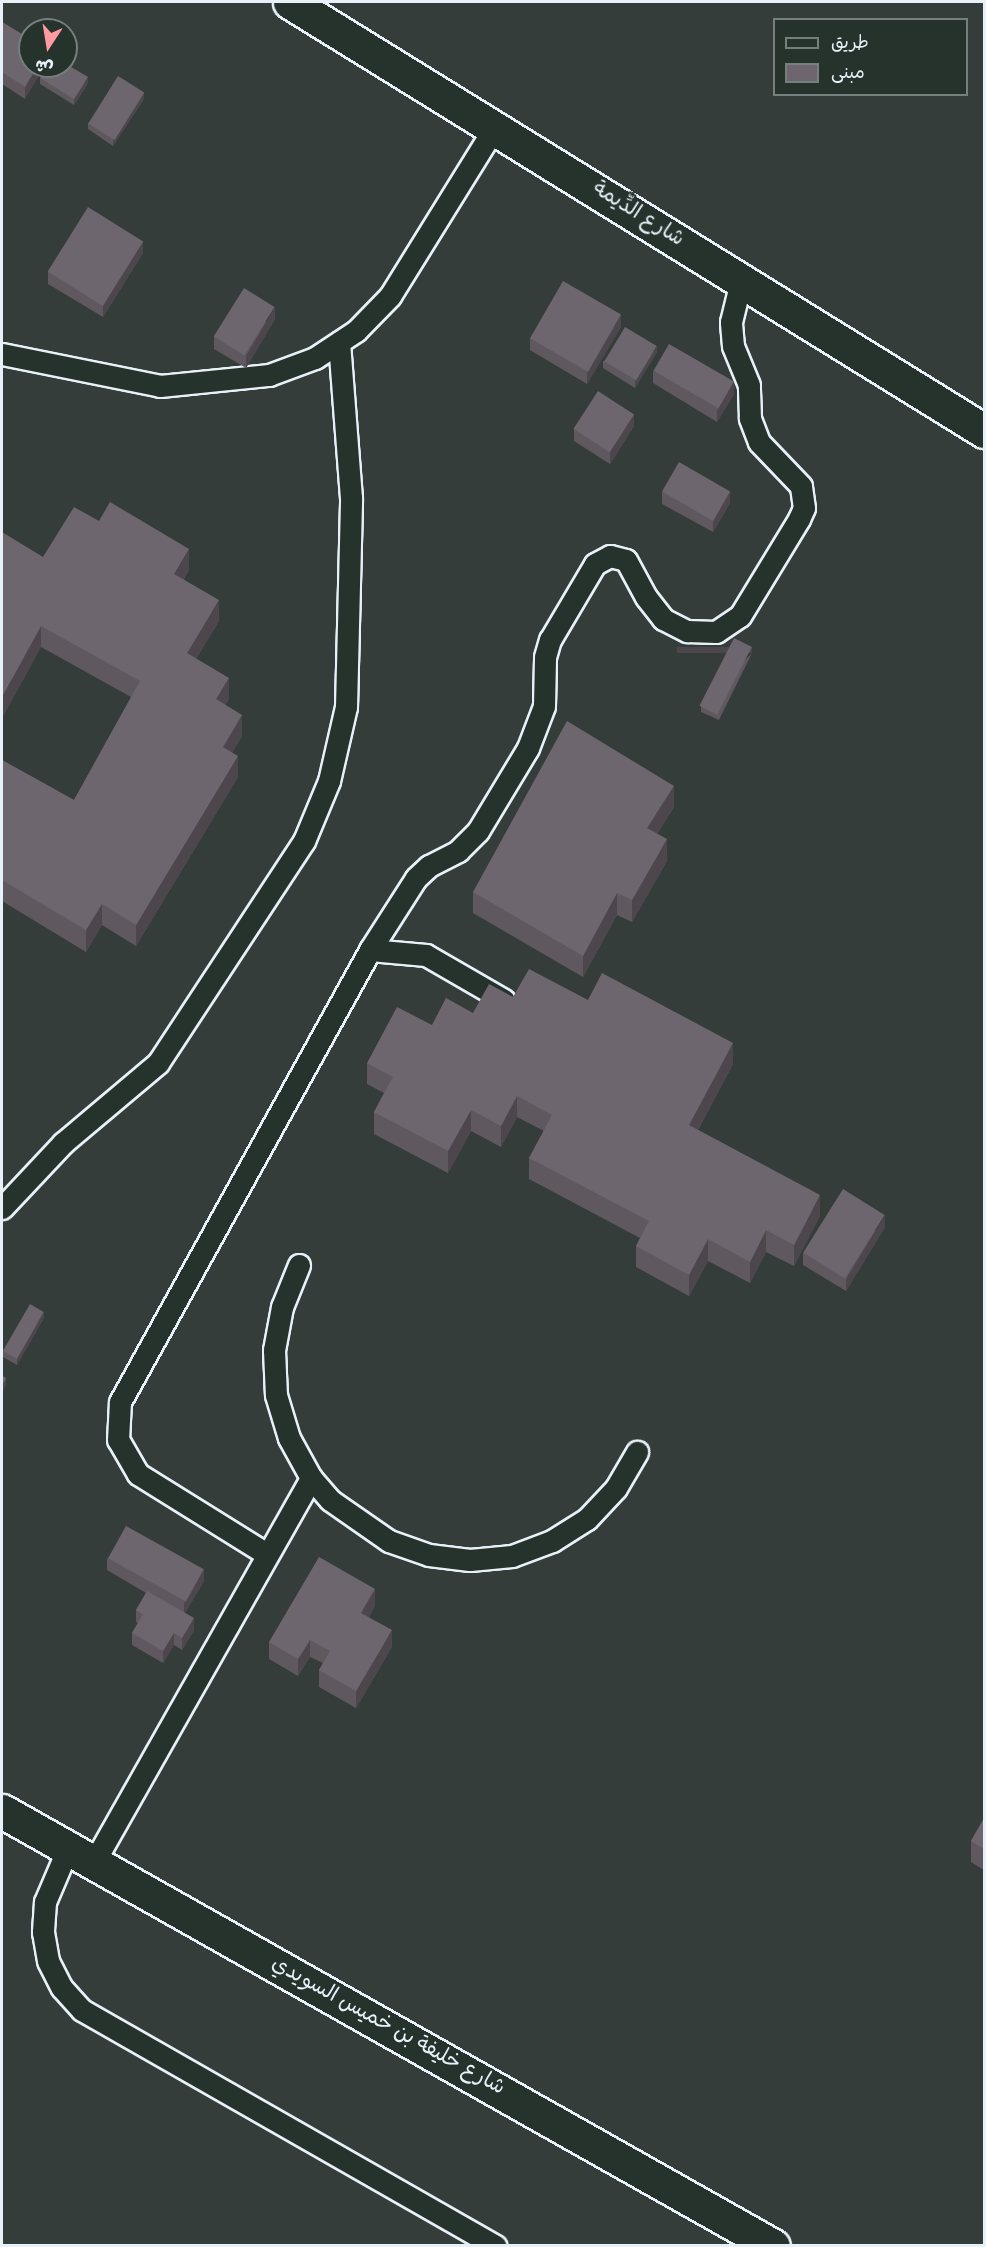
<!DOCTYPE html>
<meta charset="utf-8">
<style>
body{margin:0}
#map{position:relative;width:986px;height:2247px;overflow:hidden;background:#343d3a;font-family:"Gochi Hand","Playpen Sans Arabic",sans-serif}
div>[style]{position:absolute}
.roads{filter:drop-shadow(2px 0 #e8f1f8) drop-shadow(-2px 0 #e8f1f8) drop-shadow(0 2px #e8f1f8) drop-shadow(0 -2px #e8f1f8)}
.service>*{height:21px;margin:-10.5px;padding:0 10.5px;transform-origin:10.5px;border-radius:10.5px;background:#26332d}
.minor>*{height:33px;margin:-16.5px;padding:0 16.5px;transform-origin:16.5px;border-radius:16.5px;background:#26332d}
.wall>*{inset:0;background:#5f585f}
.shaded-wall>*{inset:0;background:#4d474d;transform-origin:0 0}
.building>*{inset:0;background:#6e666e;transform-origin:0 0}
span{translate:-50% -50%;white-space:nowrap;text-align:center;line-height:1.15;-webkit-text-stroke:4.5px #26332d;paint-order:stroke}
.street-label{font-size:21px;color:#e8f1f8}
.frame{position:absolute;inset:0;border:3px solid #e8f1f8;pointer-events:none}
.legend{position:absolute;left:773px;top:18px;width:195px;height:78px;box-sizing:border-box;background:#26332d;border:2px solid #747f7e;margin:0;padding:8px 10px;list-style:none;font-size:18px;color:#e8f1f8}
.legend li{display:flex;align-items:center;gap:12px;height:30px}
.legend b{width:30px;border:2px solid #747f7e}
.north{position:absolute;left:18px;top:18px;width:60px;height:60px;box-sizing:border-box;background:#26332d;border:2px solid #747f7e;border-radius:50%;rotate:192deg;font-size:16px;font-weight:700;line-height:24px;text-align:center;color:#e8f1f8}
.north::after{content:'';display:block;margin:auto;width:21px;height:27px;background:#ff9aa2;clip-path:polygon(50% 0,100% 100%,50% 72%,0 100%)}
</style>
<div id="map">
<div class="roads">
<div class="service">
<div style="left:2px;top:354px;width:161px;rotate:11.4deg"></div>
<div style="left:160px;top:386px;width:110px;rotate:-5.8deg"></div>
<div style="left:269px;top:375px;width:49px;rotate:-20.3deg"></div>
<div style="left:315px;top:358px;width:49px;rotate:-33.4deg"></div>
<div style="left:356px;top:331px;width:49px;rotate:-45.8deg"></div>
<div style="left:390px;top:296px;width:198px;rotate:-58.2deg"></div>
<div style="left:370px;top:950px;width:56px;rotate:5.1deg"></div>
<div style="left:426px;top:955px;width:90px;rotate:30deg"></div>
<div style="left:2px;top:1208px;width:89px;rotate:-46.8deg"></div>
<div style="left:63px;top:1143px;width:124px;rotate:-40.1deg"></div>
<div style="left:158px;top:1063px;width:266px;rotate:-56.7deg"></div>
<div style="left:304px;top:841px;width:65px;rotate:-67.4deg"></div>
<div style="left:329px;top:781px;width:76px;rotate:-77.1deg"></div>
<div style="left:346px;top:707px;width:209px;rotate:-88.6deg"></div>
<div style="left:351px;top:498px;width:156px;rotate:-94.4deg"></div>
<div style="left:299px;top:1265px;width:45px;rotate:112deg"></div>
<div style="left:282px;top:1307px;width:44px;rotate:100.5deg"></div>
<div style="left:274px;top:1350px;width:45px;rotate:87.5deg"></div>
<div style="left:276px;top:1395px;width:45px;rotate:73.2deg"></div>
<div style="left:289px;top:1438px;width:46px;rotate:61.2deg"></div>
<div style="left:311px;top:1478px;width:29px;rotate:49deg"></div>
<div style="left:330px;top:1500px;width:72px;rotate:34.8deg"></div>
<div style="left:389px;top:1541px;width:42px;rotate:19.3deg"></div>
<div style="left:429px;top:1555px;width:41px;rotate:7deg"></div>
<div style="left:470px;top:1560px;width:42px;rotate:-5.4deg"></div>
<div style="left:512px;top:1556px;width:43px;rotate:-20.6deg"></div>
<div style="left:552px;top:1541px;width:41px;rotate:-32.2deg"></div>
<div style="left:587px;top:1519px;width:42px;rotate:-46.9deg"></div>
<div style="left:616px;top:1488px;width:42px;rotate:-59.7deg"></div>
<div style="left:265px;top:1553px;width:150px;rotate:-148.1deg"></div>
<div style="left:138px;top:1474px;width:39px;rotate:-120deg"></div>
<div style="left:118px;top:1440px;width:38px;rotate:-87deg"></div>
<div style="left:120px;top:1402px;width:517px;rotate:-61.05deg"></div>
<div style="left:370px;top:950px;width:85px;rotate:-57.4deg"></div>
<div style="left:416px;top:878px;width:18px;rotate:-43deg"></div>
<div style="left:429px;top:866px;width:33px;rotate:-27deg"></div>
<div style="left:458px;top:851px;width:28px;rotate:-45deg"></div>
<div style="left:478px;top:831px;width:97px;rotate:-58.9deg"></div>
<div style="left:528px;top:748px;width:45px;rotate:-69.1deg"></div>
<div style="left:544px;top:706px;width:49px;rotate:-88.8deg"></div>
<div style="left:545px;top:657px;width:18px;rotate:-74deg"></div>
<div style="left:550px;top:640px;width:88px;rotate:-59.4deg"></div>
<div style="left:595px;top:564px;width:17px;rotate:-28deg"></div>
<div style="left:610px;top:556px;width:16px;rotate:14deg"></div>
<div style="left:626px;top:560px;width:42px;rotate:61.6deg"></div>
<div style="left:646px;top:597px;width:28px;rotate:52deg"></div>
<div style="left:663px;top:619px;width:27px;rotate:27deg"></div>
<div style="left:687px;top:631px;width:29px;rotate:2deg"></div>
<div style="left:716px;top:632px;width:29px;rotate:-34deg"></div>
<div style="left:740px;top:616px;width:114px;rotate:-58.7deg"></div>
<div style="left:799px;top:519px;width:12px;rotate:-66deg"></div>
<div style="left:804px;top:508px;width:22px;rotate:-98deg"></div>
<div style="left:801px;top:486px;width:61px;rotate:-133.7deg"></div>
<div style="left:759px;top:442px;width:26px;rotate:-111deg"></div>
<div style="left:750px;top:418px;width:33px;rotate:-92deg"></div>
<div style="left:749px;top:385px;width:42px;rotate:-112.3deg"></div>
<div style="left:733px;top:346px;width:24px;rotate:-95deg"></div>
<div style="left:731px;top:322px;width:42px;rotate:-76.3deg"></div>
<div style="left:68px;top:1848px;width:59px;rotate:113.1deg"></div>
<div style="left:45px;top:1902px;width:30px;rotate:94deg"></div>
<div style="left:43px;top:1932px;width:29px;rotate:80deg"></div>
<div style="left:48px;top:1961px;width:30px;rotate:63deg"></div>
<div style="left:62px;top:1988px;width:30px;rotate:48deg"></div>
<div style="left:82px;top:2010px;width:476px;rotate:29.7deg"></div>
<div style="left:94px;top:1862px;width:441px;rotate:-60.5deg"></div>
</div>
<div class="minor">
<div style="left:290px;top:2px;width:816px;rotate:31.72deg"></div>
<div style="left:2px;top:1811px;width:885px;rotate:29.43deg"></div>
</div>
</div>
<div class="wall">
<div style="clip-path:polygon(2px 22px,30px 39px,25px 99px,2px 84px)"></div>
<div style="clip-path:polygon(40px 78px,88px 83px,74px 105px,40px 84px)"></div>
<div style="clip-path:polygon(144px 99px,113px 146px,88px 129px,88px 123px)"></div>
<div style="clip-path:polygon(143px 253px,103px 317px,48px 284px,48px 272px)"></div>
<div style="clip-path:polygon(275px 319px,246px 368px,214px 349px,214px 337px)"></div>
<div style="clip-path:polygon(621px 327px,587px 384px,530px 350px,530px 338px)"></div>
<div style="clip-path:polygon(657px 352px,635px 388px,603px 368px,603px 361px)"></div>
<div style="clip-path:polygon(653px 371px,734px 394px,717px 422px,653px 383px)"></div>
<div style="clip-path:polygon(634px 426px,610px 464px,574px 441px,574px 429px)"></div>
<div style="clip-path:polygon(662px 492px,730px 503px,713px 532px,662px 504px)"></div>
<div style="clip-path:polygon(99px 521px,189px 570px,184px 579px,219px 621px,196px 659px,229px 699px,225px 705px,242px 736px,232px 753px,238px 777px,136px 946px,102px 925px,86px 952px,2px 901px,2px 760px,74px 800px,131px 697px,41px 647px,2px 718px,43px 557px)"></div>
<div style="clip-path:polygon(752px 653px,719px 720px,701px 712px,701px 706px)"></div>
<div style="clip-path:polygon(674px 807px,657px 834px,667px 861px,632px 922px,617px 915px,583px 977px,473px 913px,473px 892px)"></div>
<div style="clip-path:polygon(513px 997px,588px 1000px,733px 1064px,698px 1130px,820px 1216px,794px 1266px,766px 1252px,750px 1283px,708px 1261px,689px 1296px,636px 1267px,636px 1246px,640px 1238px,529px 1179px,529px 1158px,544px 1131px,517px 1117px,501px 1147px,471px 1131px,448px 1173px,374px 1134px,374px 1112px,384px 1093px,367px 1084px,367px 1063px,432px 1025px,473px 1013px)"></div>
<div style="clip-path:polygon(885px 1227px,846px 1291px,803px 1265px,803px 1253px)"></div>
<div style="clip-path:polygon(44px 1318px,17px 1365px,3px 1357px,3px 1351px)"></div>
<div style="clip-path:polygon(107px 1558px,204px 1581px,185px 1613px,194px 1630px,182px 1650px,174px 1645px,163px 1663px,132px 1645px,132px 1633px,138px 1623px,136px 1622px,136px 1610px,146px 1593px,107px 1570px)"></div>
<div style="clip-path:polygon(375px 1606px,369px 1617px,392px 1647px,356px 1708px,319px 1687px,319px 1670px,323px 1663px,310px 1657px,298px 1676px,269px 1659px,269px 1642px)"></div>
<div style="clip-path:polygon(984px 1818px,984px 1870px,971px 1862px,971px 1841px)"></div>
</div>
<div class="shaded-wall">
<div style="clip-path:polygon(38px 66px,45px 66px,25px 99px,25px 87px)"></div>
<div style="clip-path:polygon(88px 77px,88px 83px,74px 105px,74px 99px)"></div>
<div style="clip-path:polygon(144px 92px,144px 99px,113px 146px,113px 140px)"></div>
<div style="clip-path:polygon(143px 241px,143px 253px,103px 317px,103px 305px)"></div>
<div style="clip-path:polygon(275px 307px,275px 319px,246px 368px,246px 356px)"></div>
<div style="clip-path:polygon(621px 315px,621px 327px,587px 384px,587px 372px)"></div>
<div style="clip-path:polygon(657px 346px,657px 352px,635px 388px,635px 381px)"></div>
<div style="clip-path:polygon(734px 382px,734px 394px,717px 422px,717px 410px)"></div>
<div style="clip-path:polygon(634px 414px,634px 426px,610px 464px,610px 452px)"></div>
<div style="clip-path:polygon(730px 491px,730px 503px,713px 532px,713px 520px)"></div>
<div style="clip-path:polygon(189px 549px,189px 570px,174px 595px,174px 574px)"></div>
<div style="clip-path:polygon(219px 600px,219px 621px,187px 674px,187px 653px)"></div>
<div style="clip-path:polygon(41px 626px,41px 647px,2px 718px,2px 697px)"></div>
<div style="left:752px;top:647px;width:6px;height:75px;rotate:90deg"></div>
<div style="clip-path:polygon(229px 678px,229px 699px,216px 721px,216px 699px)"></div>
<div style="clip-path:polygon(242px 715px,242px 736px,223px 768px,223px 747px)"></div>
<div style="clip-path:polygon(238px 756px,238px 777px,136px 946px,136px 925px)"></div>
<div style="clip-path:polygon(674px 786px,674px 807px,647px 849px,647px 828px)"></div>
<div style="clip-path:polygon(667px 839px,667px 861px,632px 922px,632px 900px)"></div>
<div style="clip-path:polygon(617px 893px,617px 915px,583px 977px,583px 956px)"></div>
<div style="clip-path:polygon(102px 904px,102px 925px,86px 952px,86px 930px)"></div>
<div style="clip-path:polygon(733px 1043px,733px 1064px,689px 1146px,689px 1125px)"></div>
<div style="clip-path:polygon(517px 1096px,517px 1117px,501px 1147px,501px 1126px)"></div>
<div style="clip-path:polygon(471px 1110px,471px 1131px,448px 1173px,448px 1151px)"></div>
<div style="clip-path:polygon(820px 1195px,820px 1216px,794px 1266px,794px 1245px)"></div>
<div style="clip-path:polygon(885px 1215px,885px 1227px,846px 1291px,846px 1279px)"></div>
<div style="clip-path:polygon(766px 1230px,766px 1252px,750px 1283px,750px 1262px)"></div>
<div style="clip-path:polygon(708px 1239px,708px 1261px,689px 1296px,689px 1275px)"></div>
<div style="clip-path:polygon(44px 1312px,44px 1318px,17px 1365px,17px 1359px)"></div>
<div style="clip-path:polygon(6px 1378px,6px 1385px,2px 1393px,2px 1386px)"></div>
<div style="clip-path:polygon(204px 1569px,204px 1581px,184px 1615px,184px 1603px)"></div>
<div style="clip-path:polygon(375px 1589px,375px 1606px,361px 1630px,361px 1613px)"></div>
<div style="clip-path:polygon(194px 1618px,194px 1630px,182px 1650px,182px 1638px)"></div>
<div style="clip-path:polygon(392px 1630px,392px 1647px,356px 1708px,356px 1691px)"></div>
<div style="clip-path:polygon(174px 1633px,174px 1645px,163px 1663px,163px 1651px)"></div>
<div style="clip-path:polygon(310px 1640px,310px 1657px,298px 1676px,298px 1659px)"></div>
</div>
<div class="building">
<div style="clip-path:polygon(2px 22px,30px 39px,30px 66px,38px 66px,25px 87px,2px 72px)"></div>
<div style="clip-path:polygon(66px 64px,88px 77px,74px 99px,40px 78px,48px 66px,66px 66px)"></div>
<div style="left:118px;top:76px;width:31px;height:56px;rotate:32deg"></div>
<div style="left:88px;top:207px;width:65px;height:76px;rotate:32deg"></div>
<div style="left:563px;top:281px;width:67px;height:66px;rotate:30deg"></div>
<div style="left:244px;top:288px;width:36px;height:57px;rotate:32deg"></div>
<div style="left:625px;top:327px;width:37px;height:40px;rotate:31deg"></div>
<div style="left:669px;top:344px;width:75px;height:31px;rotate:30deg"></div>
<div style="left:598px;top:391px;width:43px;height:45px;rotate:33deg"></div>
<div style="left:679px;top:462px;width:59px;height:34px;rotate:30deg"></div>
<div style="clip-path:polygon(110px 502px,189px 549px,174px 574px,219px 600px,187px 653px,229px 678px,216px 699px,242px 715px,223px 747px,238px 756px,136px 925px,102px 904px,86px 930px,2px 880px,2px 760px,74px 800px,140px 681px,41px 626px,2px 697px,2px 532px,43px 557px,74px 507px,99px 521px)"></div>
<div style="left:734px;top:638px;width:20px;height:76px;rotate:27deg"></div>
<div style="clip-path:polygon(567px 721px,674px 786px,647px 828px,667px 839px,632px 900px,617px 893px,583px 956px,473px 892px)"></div>
<div style="clip-path:polygon(529px 969px,588px 1000px,602px 973px,733px 1043px,689px 1125px,820px 1195px,794px 1245px,766px 1230px,750px 1262px,708px 1239px,689px 1275px,636px 1246px,649px 1221px,529px 1158px,552px 1115px,517px 1096px,501px 1126px,471px 1110px,448px 1151px,374px 1112px,393px 1077px,367px 1063px,397px 1007px,432px 1025px,446px 998px,473px 1013px,489px 984px,513px 997px)"></div>
<div style="left:843px;top:1189px;width:49px;height:75px;rotate:32deg"></div>
<div style="left:30px;top:1304px;width:16px;height:54px;rotate:30deg"></div>
<div style="clip-path:polygon(2px 1376px,6px 1378px,2px 1386px)"></div>
<div style="left:126px;top:1526px;width:89px;height:37px;rotate:29deg"></div>
<div style="clip-path:polygon(319px 1557px,375px 1589px,361px 1613px,392px 1630px,356px 1691px,319px 1670px,330px 1651px,310px 1640px,298px 1659px,269px 1642px)"></div>
<div style="clip-path:polygon(147px 1591px,194px 1618px,182px 1638px,174px 1633px,163px 1651px,132px 1633px,143px 1614px,136px 1610px)"></div>
<div style="clip-path:polygon(984px 1818px,984px 1849px,971px 1841px)"></div>
</div>
<div class="street-label">
<span style="left:637px;top:216px;rotate:32deg">شارع الدِّيمة</span>
<span style="left:387px;top:2028px;rotate:29deg">شارع خليفة بن خميس السويدي</span>
</div>
<div class="frame"></div>
<ul class="legend">
<li><b style="height:8px;background:#26332d"></b>طريق</li>
<li><b style="height:16px;background:#6e666e"></b>مبنى</li>
</ul>
<div class="north">ش</div>
</div>
